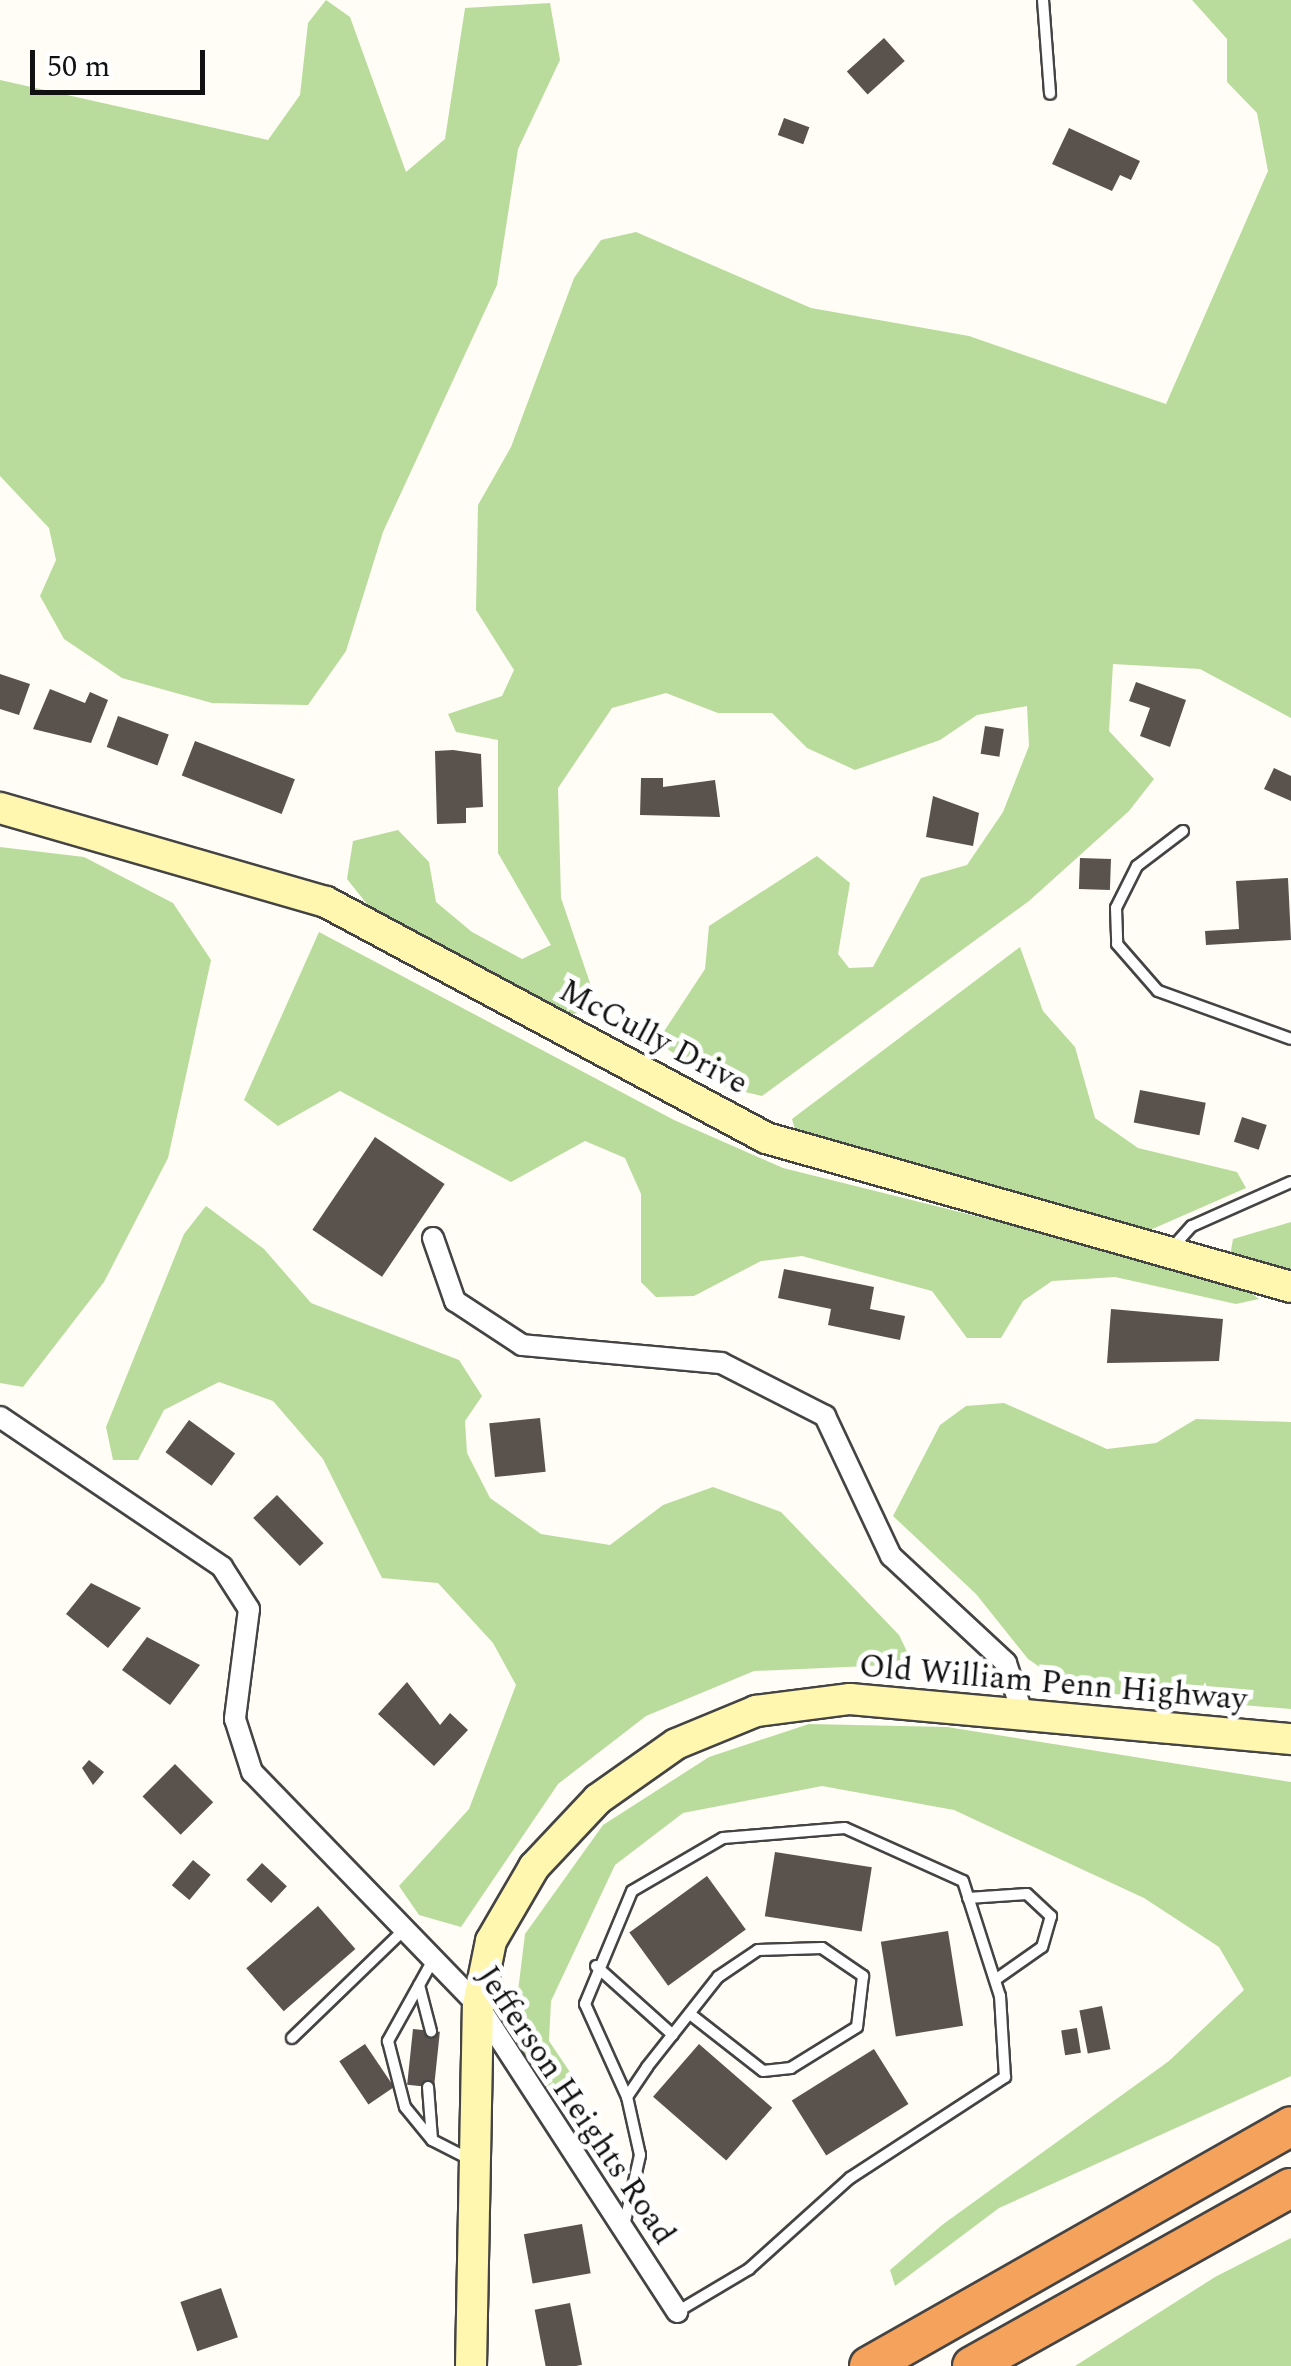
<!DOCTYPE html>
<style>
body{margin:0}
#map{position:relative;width:1291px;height:2366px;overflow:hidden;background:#fffdf5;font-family:Spectral,serif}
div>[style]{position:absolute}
.forest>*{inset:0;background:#b9dc9c}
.building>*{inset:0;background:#5a524d;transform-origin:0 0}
.roads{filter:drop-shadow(2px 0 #444) drop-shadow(-2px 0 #444) drop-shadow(0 2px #444) drop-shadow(0 -2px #444)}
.lane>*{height:10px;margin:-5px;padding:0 5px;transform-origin:5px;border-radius:5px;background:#fff}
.street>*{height:20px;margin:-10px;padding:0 10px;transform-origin:10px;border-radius:10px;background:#fff}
.secondary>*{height:30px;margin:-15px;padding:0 15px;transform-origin:15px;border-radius:15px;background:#fff6b0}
.highway>*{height:38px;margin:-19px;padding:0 19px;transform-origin:19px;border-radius:19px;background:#f5a25d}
span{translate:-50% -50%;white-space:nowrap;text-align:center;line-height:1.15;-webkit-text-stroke:10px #fff;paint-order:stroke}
.street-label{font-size:32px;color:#111}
.scale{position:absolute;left:30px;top:50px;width:175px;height:45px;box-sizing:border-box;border:5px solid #111;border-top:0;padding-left:12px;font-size:30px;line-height:35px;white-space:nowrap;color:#111;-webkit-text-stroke:8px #fff;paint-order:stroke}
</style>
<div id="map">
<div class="forest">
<div style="clip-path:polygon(326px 0,350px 17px,406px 172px,445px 139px,465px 8px,550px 3px,560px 60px,518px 149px,497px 285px,383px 532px,346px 651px,308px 705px,212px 703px,122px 678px,64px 639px,40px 596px,56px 560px,49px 528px,0 476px,0 80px,268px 140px,300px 95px,308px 23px)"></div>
<div style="clip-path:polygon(1192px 0,1291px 0,1291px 718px,1200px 669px,1113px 664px,1109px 731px,1154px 779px,1129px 811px,1029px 901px,762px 1096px,724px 1087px,657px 1042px,705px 969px,709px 926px,817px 856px,850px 883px,838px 954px,849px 968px,873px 967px,921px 878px,967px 865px,1003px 812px,1029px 746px,1027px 706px,977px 715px,940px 740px,855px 770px,807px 748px,772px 713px,718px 713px,666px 693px,612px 708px,558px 788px,561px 898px,590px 983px,579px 1013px,558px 1017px,367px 904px,347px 879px,353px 841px,398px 830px,429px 862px,436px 902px,472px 932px,522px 959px,551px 945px,498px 853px,498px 740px,456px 732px,448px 714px,502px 696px,514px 670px,476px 610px,478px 505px,511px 447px,574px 278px,601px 240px,636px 232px,811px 308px,969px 336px,1166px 404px,1268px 171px,1257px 113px,1227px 82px,1227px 39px)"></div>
<div style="clip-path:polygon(0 847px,84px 857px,173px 903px,211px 960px,168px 1158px,104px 1282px,23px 1387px,0 1383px)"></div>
<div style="clip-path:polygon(319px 932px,674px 1120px,783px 1168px,1233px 1280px,1259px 1299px,1236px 1304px,1115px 1277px,1052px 1281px,1023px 1301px,1001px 1338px,967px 1338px,932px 1291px,802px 1256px,761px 1261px,694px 1296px,656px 1297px,641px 1282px,641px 1194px,625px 1158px,585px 1141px,511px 1182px,340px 1091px,278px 1126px,244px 1100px)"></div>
<div style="clip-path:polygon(1020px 947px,1043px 1011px,1075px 1047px,1095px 1118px,1138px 1148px,1237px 1172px,1246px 1188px,1150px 1230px,796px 1133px,792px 1119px)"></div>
<div style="clip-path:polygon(206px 1206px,264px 1249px,311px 1303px,459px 1360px,482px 1396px,465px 1421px,467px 1453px,490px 1498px,541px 1534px,610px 1545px,663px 1505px,713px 1487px,781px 1512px,899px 1635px,913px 1664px,754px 1671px,646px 1716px,558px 1784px,461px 1927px,419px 1915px,399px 1886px,469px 1809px,516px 1685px,493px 1643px,438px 1583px,382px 1578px,323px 1459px,273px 1401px,219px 1382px,164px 1410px,138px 1460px,113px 1460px,106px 1427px,184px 1234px)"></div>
<div style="clip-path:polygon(1291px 1222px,1291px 1269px,1230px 1256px,1233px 1239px)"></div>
<div style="clip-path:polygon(1004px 1403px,1107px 1449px,1156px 1443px,1196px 1419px,1291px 1422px,1291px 1709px,1075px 1691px,1028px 1659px,976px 1594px,893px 1516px,940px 1425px,966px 1406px)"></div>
<div style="clip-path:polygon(809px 1724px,947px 1727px,1291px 1782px,1291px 2076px,999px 2208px,895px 2286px,890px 2270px,942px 2225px,1169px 2061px,1244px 1990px,1219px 1947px,1144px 1898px,954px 1810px,822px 1786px,683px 1813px,615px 1865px,551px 2001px,549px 2041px,580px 2087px,578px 2112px,556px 2096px,512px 2040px,525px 1934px,603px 1825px,709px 1757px)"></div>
<div style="clip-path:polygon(1291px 2238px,1291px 2366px,1075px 2366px,1215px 2277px)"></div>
</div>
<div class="building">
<div style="left:884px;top:38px;width:31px;height:50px;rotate:48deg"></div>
<div style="left:784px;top:118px;width:27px;height:18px;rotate:20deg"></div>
<div style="clip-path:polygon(1069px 128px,1140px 161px,1131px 180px,1120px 175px,1112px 191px,1052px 164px)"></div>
<div style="clip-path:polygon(0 674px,30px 684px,19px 715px,0 709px)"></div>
<div style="clip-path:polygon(1136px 682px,1186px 700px,1170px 747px,1140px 736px,1150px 708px,1129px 701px)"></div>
<div style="clip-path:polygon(50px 689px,85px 703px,90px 692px,108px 700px,91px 743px,33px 729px)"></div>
<div style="left:118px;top:716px;width:54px;height:33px;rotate:20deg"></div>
<div style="left:985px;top:726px;width:19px;height:28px;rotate:9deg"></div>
<div style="left:195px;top:741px;width:107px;height:37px;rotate:21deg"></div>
<div style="clip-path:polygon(453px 750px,481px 754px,483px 807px,466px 808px,466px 823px,437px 824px,435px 751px)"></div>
<div style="clip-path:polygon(1274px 768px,1291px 776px,1291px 801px,1264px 789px)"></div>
<div style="clip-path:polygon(641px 778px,663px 778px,663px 787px,715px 780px,720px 817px,640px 815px)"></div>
<div style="clip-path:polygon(933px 796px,979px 813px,973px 846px,926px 837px)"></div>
<div style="left:1080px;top:858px;width:31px;height:31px;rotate:2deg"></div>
<div style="clip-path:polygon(1288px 878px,1291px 940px,1206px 945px,1205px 931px,1239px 929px,1236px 881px)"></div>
<div style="left:1140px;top:1090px;width:67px;height:33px;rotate:11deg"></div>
<div style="left:1242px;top:1117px;width:26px;height:26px;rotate:18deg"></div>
<div style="left:375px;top:1137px;width:84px;height:112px;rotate:34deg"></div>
<div style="clip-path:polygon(784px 1269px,874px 1287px,870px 1309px,905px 1316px,900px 1340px,828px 1325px,831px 1309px,778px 1298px)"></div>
<div style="clip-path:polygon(1111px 1309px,1223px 1319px,1219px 1361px,1107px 1363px)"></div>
<div style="left:540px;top:1418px;width:54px;height:51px;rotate:84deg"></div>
<div style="left:189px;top:1420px;width:57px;height:40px;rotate:36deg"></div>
<div style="left:277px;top:1495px;width:67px;height:33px;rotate:46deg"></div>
<div style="clip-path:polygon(91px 1583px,141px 1608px,108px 1648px,66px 1614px)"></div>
<div style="clip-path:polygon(147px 1637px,200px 1665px,170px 1705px,122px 1670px)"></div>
<div style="clip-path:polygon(407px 1682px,440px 1725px,450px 1713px,468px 1730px,434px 1766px,378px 1714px)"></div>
<div style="clip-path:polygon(89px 1760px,104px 1772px,93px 1785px,82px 1768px)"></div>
<div style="left:175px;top:1764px;width:54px;height:46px;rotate:45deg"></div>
<div style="left:775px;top:1852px;width:98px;height:65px;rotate:9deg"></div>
<div style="left:193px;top:1860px;width:23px;height:33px;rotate:40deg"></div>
<div style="left:262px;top:1863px;width:34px;height:23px;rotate:43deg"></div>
<div style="left:707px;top:1876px;width:66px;height:96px;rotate:54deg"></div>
<div style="left:318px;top:1906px;width:57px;height:95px;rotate:49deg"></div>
<div style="left:948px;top:1931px;width:96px;height:68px;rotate:81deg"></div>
<div style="left:1102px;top:2006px;width:44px;height:23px;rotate:79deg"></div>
<div style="left:1077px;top:2028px;width:25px;height:16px;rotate:81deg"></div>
<div style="left:413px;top:2029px;width:27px;height:56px;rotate:6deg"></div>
<div style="left:365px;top:2044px;width:52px;height:31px;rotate:56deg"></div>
<div style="left:699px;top:2044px;width:97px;height:70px;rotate:41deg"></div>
<div style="left:874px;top:2049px;width:65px;height:97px;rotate:58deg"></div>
<div style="left:582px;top:2224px;width:50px;height:59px;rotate:80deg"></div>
<div style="left:221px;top:2288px;width:52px;height:43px;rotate:71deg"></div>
<div style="left:570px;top:2303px;width:63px;height:36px;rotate:79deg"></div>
</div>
<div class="roads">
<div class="lane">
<div style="left:1043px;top:0;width:94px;rotate:85.7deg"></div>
<div style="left:1183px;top:831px;width:58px;rotate:142.7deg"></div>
<div style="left:1137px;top:866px;width:47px;rotate:116.6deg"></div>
<div style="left:1116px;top:908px;width:36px;rotate:88deg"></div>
<div style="left:1117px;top:944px;width:62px;rotate:48.9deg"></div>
<div style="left:1158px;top:991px;width:141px;rotate:19.8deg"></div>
<div style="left:1171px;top:1249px;width:31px;rotate:-48deg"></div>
<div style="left:1192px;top:1226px;width:108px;rotate:-24deg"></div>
<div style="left:968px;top:1898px;width:59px;rotate:-3.9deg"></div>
<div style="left:1027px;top:1894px;width:33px;rotate:43deg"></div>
<div style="left:1051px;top:1916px;width:32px;rotate:106deg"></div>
<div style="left:1042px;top:1947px;width:57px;rotate:144.9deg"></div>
<div style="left:433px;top:1960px;width:93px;rotate:119.1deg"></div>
<div style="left:388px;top:2041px;width:68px;rotate:75.6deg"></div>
<div style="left:405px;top:2107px;width:43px;rotate:50.7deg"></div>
<div style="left:432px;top:2140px;width:44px;rotate:27.1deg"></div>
<div style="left:596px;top:1966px;width:103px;rotate:41.9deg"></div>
<div style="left:419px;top:1985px;width:48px;rotate:75.4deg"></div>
<div style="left:292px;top:2038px;width:156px;rotate:-44deg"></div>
<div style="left:428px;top:2087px;width:52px;rotate:85.6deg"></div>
<div style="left:627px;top:2097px;width:36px;rotate:-56deg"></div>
<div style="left:647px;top:2067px;width:115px;rotate:-51.7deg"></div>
<div style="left:718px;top:1977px;width:48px;rotate:-34deg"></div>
<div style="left:758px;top:1950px;width:64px;rotate:-1.8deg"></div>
<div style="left:822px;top:1948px;width:50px;rotate:34.3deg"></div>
<div style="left:863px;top:1976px;width:51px;rotate:96.7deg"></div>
<div style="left:857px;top:2027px;width:78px;rotate:148.2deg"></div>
<div style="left:791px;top:2068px;width:28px;rotate:174deg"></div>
<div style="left:763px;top:2071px;width:93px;rotate:-142deg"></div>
<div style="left:624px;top:2226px;width:73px;rotate:-77.3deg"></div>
<div style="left:640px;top:2155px;width:59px;rotate:-102.6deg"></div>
<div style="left:627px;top:2097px;width:102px;rotate:-114.3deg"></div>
<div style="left:585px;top:2004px;width:122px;rotate:-67.4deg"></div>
<div style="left:632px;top:1891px;width:105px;rotate:-30.2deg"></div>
<div style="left:723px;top:1838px;width:122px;rotate:-4.7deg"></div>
<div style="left:845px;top:1828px;width:129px;rotate:24.2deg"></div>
<div style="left:963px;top:1881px;width:121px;rotate:72.2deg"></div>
<div style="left:1000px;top:1996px;width:81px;rotate:86.5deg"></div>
<div style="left:1005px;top:2077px;width:185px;rotate:146.9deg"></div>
<div style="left:850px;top:2178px;width:136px;rotate:138deg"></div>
<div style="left:749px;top:2269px;width:84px;rotate:149.2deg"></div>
</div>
<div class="street">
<div style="left:433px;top:1238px;width:67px;rotate:70.8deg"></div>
<div style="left:455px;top:1301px;width:80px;rotate:33.3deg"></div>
<div style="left:522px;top:1345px;width:200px;rotate:5.2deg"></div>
<div style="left:721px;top:1363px;width:117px;rotate:27deg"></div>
<div style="left:825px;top:1416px;width:155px;rotate:64.8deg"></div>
<div style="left:891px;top:1556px;width:157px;rotate:42.9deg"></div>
<div style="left:1006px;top:1663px;width:58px;rotate:71.9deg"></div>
<div style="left:0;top:1417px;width:268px;rotate:34deg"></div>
<div style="left:222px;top:1567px;width:50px;rotate:57.3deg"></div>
<div style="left:249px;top:1609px;width:111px;rotate:97.3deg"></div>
<div style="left:235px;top:1719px;width:56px;rotate:72.2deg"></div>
<div style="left:252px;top:1772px;width:325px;rotate:45.9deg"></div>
<div style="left:478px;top:2005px;width:366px;rotate:57deg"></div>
</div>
<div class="secondary">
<div style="left:0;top:808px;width:339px;rotate:16.1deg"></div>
<div style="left:326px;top:902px;width:499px;rotate:28.2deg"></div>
<div style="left:766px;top:1138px;width:546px;rotate:15.84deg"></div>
<div style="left:471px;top:2366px;width:361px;rotate:-88.9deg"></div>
<div style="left:478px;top:2005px;width:65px;rotate:-78.5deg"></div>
<div style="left:491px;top:1941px;width:86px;rotate:-59.8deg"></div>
<div style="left:534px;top:1867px;width:93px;rotate:-46.7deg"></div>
<div style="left:598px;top:1799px;width:95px;rotate:-35.2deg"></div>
<div style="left:676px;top:1744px;width:87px;rotate:-22.4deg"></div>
<div style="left:756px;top:1711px;width:95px;rotate:-7.3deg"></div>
<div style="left:850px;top:1699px;width:443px;rotate:5.2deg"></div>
</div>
<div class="highway">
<div style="left:869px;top:2366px;width:485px;rotate:-29.6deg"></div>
<div style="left:972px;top:2366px;width:365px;rotate:-29.2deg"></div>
</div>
</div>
<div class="street-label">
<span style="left:653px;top:1038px;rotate:28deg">McCully Drive</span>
<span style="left:1053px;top:1684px;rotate:5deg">Old William Penn Highway</span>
<span style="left:575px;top:2106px;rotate:56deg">Jefferson Heights Road</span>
</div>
<div class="scale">50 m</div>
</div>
